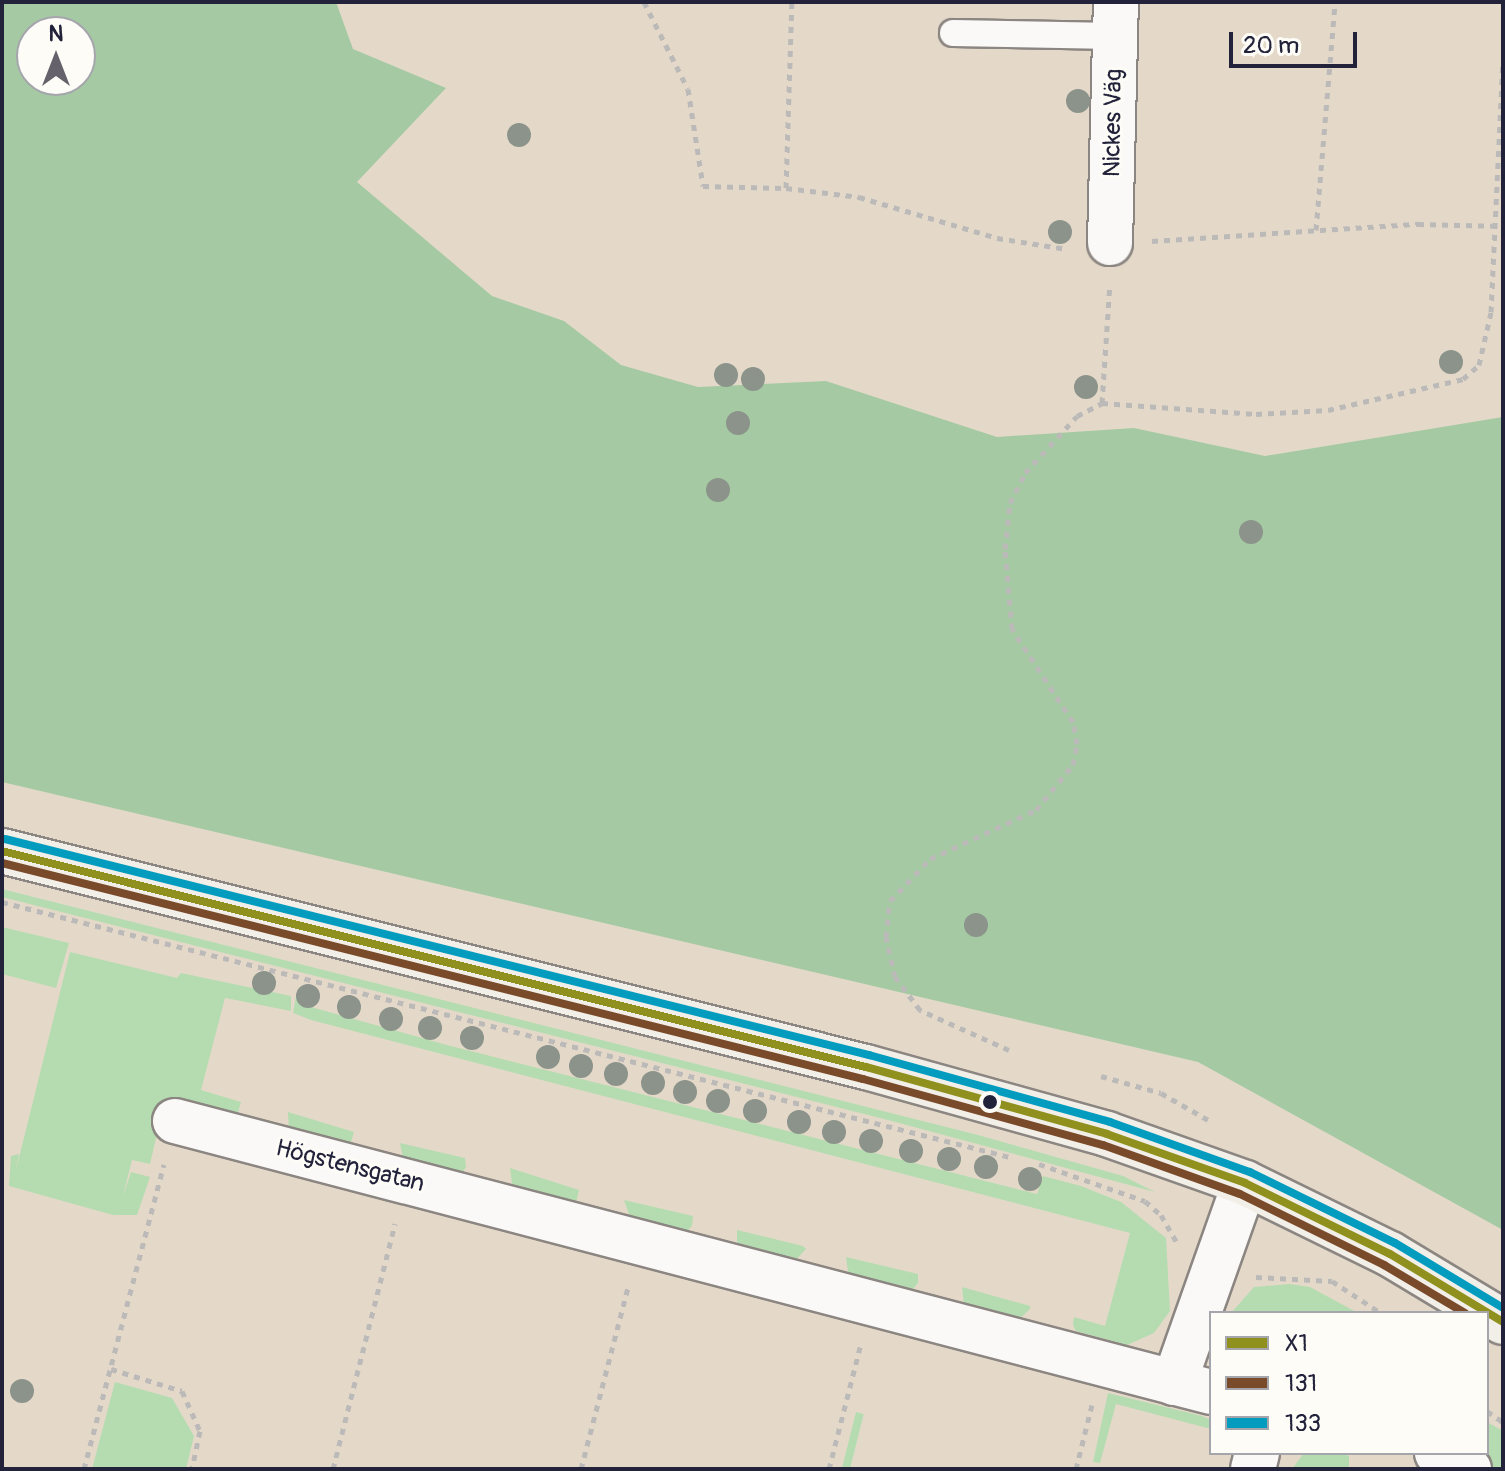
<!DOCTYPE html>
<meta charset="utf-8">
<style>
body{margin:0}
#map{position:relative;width:1505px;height:1471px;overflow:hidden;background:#e4d9c8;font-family:Pangolin,sans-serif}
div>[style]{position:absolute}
.green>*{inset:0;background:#b5dcb1;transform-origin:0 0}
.forest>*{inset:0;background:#a5caa3}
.path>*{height:5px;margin-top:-2.5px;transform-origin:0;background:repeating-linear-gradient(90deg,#bbbab9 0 6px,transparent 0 12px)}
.roads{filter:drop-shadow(2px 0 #8c8682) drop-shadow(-2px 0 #8c8682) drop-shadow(0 2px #8c8682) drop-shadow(0 -2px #8c8682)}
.lane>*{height:26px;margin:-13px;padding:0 13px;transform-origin:13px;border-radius:13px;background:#fbf9f7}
.street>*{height:44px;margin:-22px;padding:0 22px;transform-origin:22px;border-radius:22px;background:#fbf9f7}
.secondary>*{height:44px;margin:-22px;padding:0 22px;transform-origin:22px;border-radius:22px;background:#f2efe8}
.bus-1>*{height:8px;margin:-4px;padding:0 4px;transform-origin:4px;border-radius:4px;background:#90901e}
.bus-2>*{height:8px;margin:-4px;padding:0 4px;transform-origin:4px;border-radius:4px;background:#7a4b2a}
.bus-3>*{height:8px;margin:-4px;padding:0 4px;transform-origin:4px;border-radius:4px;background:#039cbf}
.trees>*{width:24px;height:24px;margin:-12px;border-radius:50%;background:#8b938b}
.dots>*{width:22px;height:22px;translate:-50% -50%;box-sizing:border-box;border:4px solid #fdfcf7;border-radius:50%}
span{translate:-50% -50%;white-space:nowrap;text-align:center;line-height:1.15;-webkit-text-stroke:6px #fdfcf7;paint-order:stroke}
.street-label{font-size:24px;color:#22223b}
.frame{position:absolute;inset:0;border:4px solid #22223b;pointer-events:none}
.legend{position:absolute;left:1209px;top:1311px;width:280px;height:144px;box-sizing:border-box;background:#fdfcf7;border:2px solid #a5a5ac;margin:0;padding:10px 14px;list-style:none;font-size:24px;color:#22223b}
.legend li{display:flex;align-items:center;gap:16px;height:40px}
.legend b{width:40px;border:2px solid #a5a5ac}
.north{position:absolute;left:16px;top:16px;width:80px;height:80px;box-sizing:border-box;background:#fdfcf7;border:2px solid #a5a5ac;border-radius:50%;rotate:0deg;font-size:22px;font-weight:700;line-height:32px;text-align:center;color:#22223b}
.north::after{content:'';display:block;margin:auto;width:28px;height:36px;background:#66626c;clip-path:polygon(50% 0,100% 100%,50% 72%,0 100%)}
.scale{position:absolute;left:1229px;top:32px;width:128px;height:36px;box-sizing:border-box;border:4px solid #22223b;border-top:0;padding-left:10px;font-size:24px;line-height:28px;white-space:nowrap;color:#22223b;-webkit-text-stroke:6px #fdfcf7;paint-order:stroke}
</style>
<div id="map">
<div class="green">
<div style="clip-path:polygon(2px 889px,978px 1135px,1123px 1176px,1155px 1192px,888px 1120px,2px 897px)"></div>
<div style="clip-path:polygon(2px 927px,69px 943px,56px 988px,2px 974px)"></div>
<div style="clip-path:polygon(70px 952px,177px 978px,181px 973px,291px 996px,291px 1011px,225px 998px,201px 1090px,241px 1102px,237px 1116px,164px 1104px,150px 1164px,132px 1160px,123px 1196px,131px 1172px,150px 1177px,137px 1215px,113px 1215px,9px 1186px,11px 1156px,19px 1154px,16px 1170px)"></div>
<div style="clip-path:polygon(296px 996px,304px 1005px,447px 1045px,1037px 1194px,1043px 1176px,1081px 1186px,1121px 1202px,1166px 1238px,1170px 1311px,1154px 1333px,1127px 1345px,1076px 1331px,1073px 1325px,1074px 1317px,1105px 1326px,1130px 1233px,311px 1020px,293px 1013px)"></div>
<div style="clip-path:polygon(288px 1112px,354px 1132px,349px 1149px,289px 1134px)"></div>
<div style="clip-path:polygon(400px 1143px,465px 1158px,466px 1167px,459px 1178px,404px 1164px)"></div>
<div style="clip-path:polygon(510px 1168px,579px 1190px,576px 1203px,513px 1192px)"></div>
<div style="clip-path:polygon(624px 1200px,693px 1216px,692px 1226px,682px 1236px,632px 1223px)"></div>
<div style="clip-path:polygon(737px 1230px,803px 1246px,806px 1249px,792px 1264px,737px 1248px)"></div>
<div style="clip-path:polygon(846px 1257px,918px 1274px,918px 1283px,909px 1294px,849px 1279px)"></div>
<div style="clip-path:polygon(1289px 1284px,1310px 1287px,1358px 1313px,1231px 1313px,1254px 1287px)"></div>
<div style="clip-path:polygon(962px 1287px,1030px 1306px,1030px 1309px,1016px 1322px,964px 1306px)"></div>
<div style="clip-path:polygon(115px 1382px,172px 1398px,194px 1436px,186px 1469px,92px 1469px)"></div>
<div style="clip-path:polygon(1108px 1393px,1202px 1416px,1211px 1420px,1211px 1429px,1116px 1404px,1100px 1463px,1093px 1462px)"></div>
<div style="left:856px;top:1412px;width:8px;height:59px;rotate:14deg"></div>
<div style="clip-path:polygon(1487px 1422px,1503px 1431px,1503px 1469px,1488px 1469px,1461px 1453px,1487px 1453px)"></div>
<div style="clip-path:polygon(1304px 1453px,1341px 1453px,1349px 1456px,1349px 1469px,1292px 1469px)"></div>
</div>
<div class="forest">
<div style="clip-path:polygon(evenodd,2px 2px,336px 2px,353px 49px,446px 88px,357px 182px,492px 296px,564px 321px,621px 365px,698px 387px,826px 381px,997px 437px,1134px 428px,1265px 456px,1503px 417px,1503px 1230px,1198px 1062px,2px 782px,2px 2px,32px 32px,80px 32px,80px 80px,32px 80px,32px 32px)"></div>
</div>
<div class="path">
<div style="left:644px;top:2px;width:97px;rotate:63.2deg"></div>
<div style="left:688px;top:89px;width:98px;rotate:81.2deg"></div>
<div style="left:703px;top:186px;width:83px;rotate:1.4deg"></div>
<div style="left:786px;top:188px;width:74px;rotate:7deg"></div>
<div style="left:859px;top:197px;width:144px;rotate:16.5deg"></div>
<div style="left:997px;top:238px;width:71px;rotate:8.9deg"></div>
<div style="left:786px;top:188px;width:186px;rotate:-88.2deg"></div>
<div style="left:1316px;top:230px;width:229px;rotate:-85.2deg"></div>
<div style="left:1152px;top:241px;width:267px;rotate:-3.7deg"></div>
<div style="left:1418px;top:224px;width:85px;rotate:1.3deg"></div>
<div style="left:1102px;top:403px;width:154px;rotate:4.1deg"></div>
<div style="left:1256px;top:414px;width:72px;rotate:-3.2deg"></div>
<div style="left:1328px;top:410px;width:139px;rotate:-12.9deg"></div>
<div style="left:1463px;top:379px;width:21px;rotate:-41deg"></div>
<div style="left:1479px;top:365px;width:54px;rotate:-77.2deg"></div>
<div style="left:1491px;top:312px;width:250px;rotate:-87.3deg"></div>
<div style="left:2px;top:902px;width:1040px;rotate:14.2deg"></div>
<div style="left:1009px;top:1050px;width:98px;rotate:-155.8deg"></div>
<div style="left:920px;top:1010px;width:41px;rotate:-127.1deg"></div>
<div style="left:895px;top:977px;width:41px;rotate:-102.7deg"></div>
<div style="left:886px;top:937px;width:36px;rotate:-84deg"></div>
<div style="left:890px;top:901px;width:58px;rotate:-46.4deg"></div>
<div style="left:930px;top:859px;width:117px;rotate:-24.8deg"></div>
<div style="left:1036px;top:810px;width:58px;rotate:-50.6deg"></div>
<div style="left:1073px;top:765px;width:21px;rotate:-79deg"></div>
<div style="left:1077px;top:744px;width:22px;rotate:-100deg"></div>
<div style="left:1073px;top:722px;width:111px;rotate:-123.3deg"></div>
<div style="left:1012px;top:629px;width:80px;rotate:-95deg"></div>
<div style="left:1005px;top:549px;width:46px;rotate:-83.8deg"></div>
<div style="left:1010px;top:503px;width:34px;rotate:-63deg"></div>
<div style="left:1025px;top:473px;width:77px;rotate:-47.6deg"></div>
<div style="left:1077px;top:416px;width:28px;rotate:-27deg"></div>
<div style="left:1102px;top:403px;width:119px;rotate:-86.2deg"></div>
<div style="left:1101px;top:1076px;width:62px;rotate:15.8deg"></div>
<div style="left:1161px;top:1093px;width:56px;rotate:29.7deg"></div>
<div style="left:1039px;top:1164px;width:112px;rotate:19.2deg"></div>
<div style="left:1145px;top:1201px;width:21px;rotate:41deg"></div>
<div style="left:1161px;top:1215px;width:32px;rotate:60deg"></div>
<div style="left:1256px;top:1277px;width:76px;rotate:3deg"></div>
<div style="left:1332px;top:1281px;width:59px;rotate:33.1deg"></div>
<div style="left:111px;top:1369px;width:74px;rotate:17.2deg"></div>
<div style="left:182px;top:1391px;width:44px;rotate:65.8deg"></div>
<div style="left:200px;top:1431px;width:39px;rotate:102deg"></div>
<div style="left:1487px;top:1411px;width:19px;rotate:35deg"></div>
<div style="left:84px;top:1469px;width:315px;rotate:-75.3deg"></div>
<div style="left:333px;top:1469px;width:253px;rotate:-75.8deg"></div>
<div style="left:581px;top:1469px;width:191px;rotate:-75.5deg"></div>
<div style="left:829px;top:1469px;width:130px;rotate:-75.7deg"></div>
<div style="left:1076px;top:1469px;width:66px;rotate:-76deg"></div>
</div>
<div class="roads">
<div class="lane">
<div style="left:953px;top:33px;width:162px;rotate:1.1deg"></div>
</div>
<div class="street">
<div style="left:1110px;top:243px;width:241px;rotate:-88.6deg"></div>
<div style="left:175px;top:1121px;width:1071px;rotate:14.66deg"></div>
<div style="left:1174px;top:1383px;width:212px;rotate:-70.5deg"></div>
<div style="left:1437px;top:1453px;width:36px;rotate:27deg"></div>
<div style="left:1253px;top:1469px;width:16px;rotate:-76deg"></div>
</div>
<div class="secondary">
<div style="left:2px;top:851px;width:891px;rotate:14.04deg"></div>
<div style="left:866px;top:1067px;width:250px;rotate:15.5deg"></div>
<div style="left:1107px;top:1134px;width:146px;rotate:19.5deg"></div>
<div style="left:1245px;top:1183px;width:161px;rotate:26.1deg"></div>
<div style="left:1390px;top:1254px;width:132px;rotate:31deg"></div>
</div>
</div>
<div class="bus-1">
<div style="left:2px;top:851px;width:891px;rotate:14.04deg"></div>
<div style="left:866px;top:1067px;width:250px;rotate:15.5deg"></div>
<div style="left:1107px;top:1134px;width:146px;rotate:19.5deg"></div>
<div style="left:1245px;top:1183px;width:161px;rotate:26.1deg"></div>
<div style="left:1390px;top:1254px;width:132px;rotate:31deg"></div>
</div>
<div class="bus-2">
<div style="left:2px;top:863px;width:888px;rotate:14.08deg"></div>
<div style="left:863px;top:1079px;width:249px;rotate:15.4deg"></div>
<div style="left:1103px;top:1145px;width:145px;rotate:19.7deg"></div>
<div style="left:1240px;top:1194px;width:161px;rotate:26.2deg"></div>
<div style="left:1384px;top:1265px;width:94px;rotate:30.7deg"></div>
</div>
<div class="bus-3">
<div style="left:5px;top:839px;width:891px;rotate:14.04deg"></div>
<div style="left:869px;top:1055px;width:250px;rotate:15.5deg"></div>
<div style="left:1110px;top:1122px;width:149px;rotate:19.7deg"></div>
<div style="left:1250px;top:1172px;width:161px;rotate:26.1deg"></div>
<div style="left:1395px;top:1243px;width:126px;rotate:31deg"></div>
</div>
<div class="trees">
<div style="left:1078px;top:101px"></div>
<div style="left:519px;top:135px"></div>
<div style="left:1060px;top:232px"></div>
<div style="left:1451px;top:362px"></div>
<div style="left:726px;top:375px"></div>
<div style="left:753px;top:379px"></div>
<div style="left:1086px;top:387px"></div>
<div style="left:738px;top:423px"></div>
<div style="left:718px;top:490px"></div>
<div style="left:1251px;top:532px"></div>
<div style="left:976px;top:925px"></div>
<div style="left:264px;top:983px"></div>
<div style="left:308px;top:996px"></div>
<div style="left:349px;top:1007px"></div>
<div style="left:391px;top:1019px"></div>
<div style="left:430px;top:1028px"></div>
<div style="left:472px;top:1038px"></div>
<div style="left:548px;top:1057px"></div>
<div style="left:581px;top:1066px"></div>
<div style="left:616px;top:1074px"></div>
<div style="left:653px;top:1083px"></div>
<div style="left:685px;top:1092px"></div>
<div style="left:718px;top:1101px"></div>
<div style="left:755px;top:1111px"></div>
<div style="left:799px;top:1122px"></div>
<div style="left:834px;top:1132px"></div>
<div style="left:871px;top:1141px"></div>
<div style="left:911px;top:1151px"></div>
<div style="left:949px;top:1159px"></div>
<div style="left:986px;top:1167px"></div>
<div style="left:1030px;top:1179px"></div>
<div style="left:22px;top:1391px"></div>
</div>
<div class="dots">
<div style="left:990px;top:1102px;background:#22223b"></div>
</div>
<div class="street-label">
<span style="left:1113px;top:123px;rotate:-89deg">Nickes Väg</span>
<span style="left:350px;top:1166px;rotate:14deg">Högstensgatan</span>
</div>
<div class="frame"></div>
<ul class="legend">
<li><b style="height:10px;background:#90901e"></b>X1</li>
<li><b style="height:10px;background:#7a4b2a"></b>131</li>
<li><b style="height:10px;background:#039cbf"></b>133</li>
</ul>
<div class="north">N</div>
<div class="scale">20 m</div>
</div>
